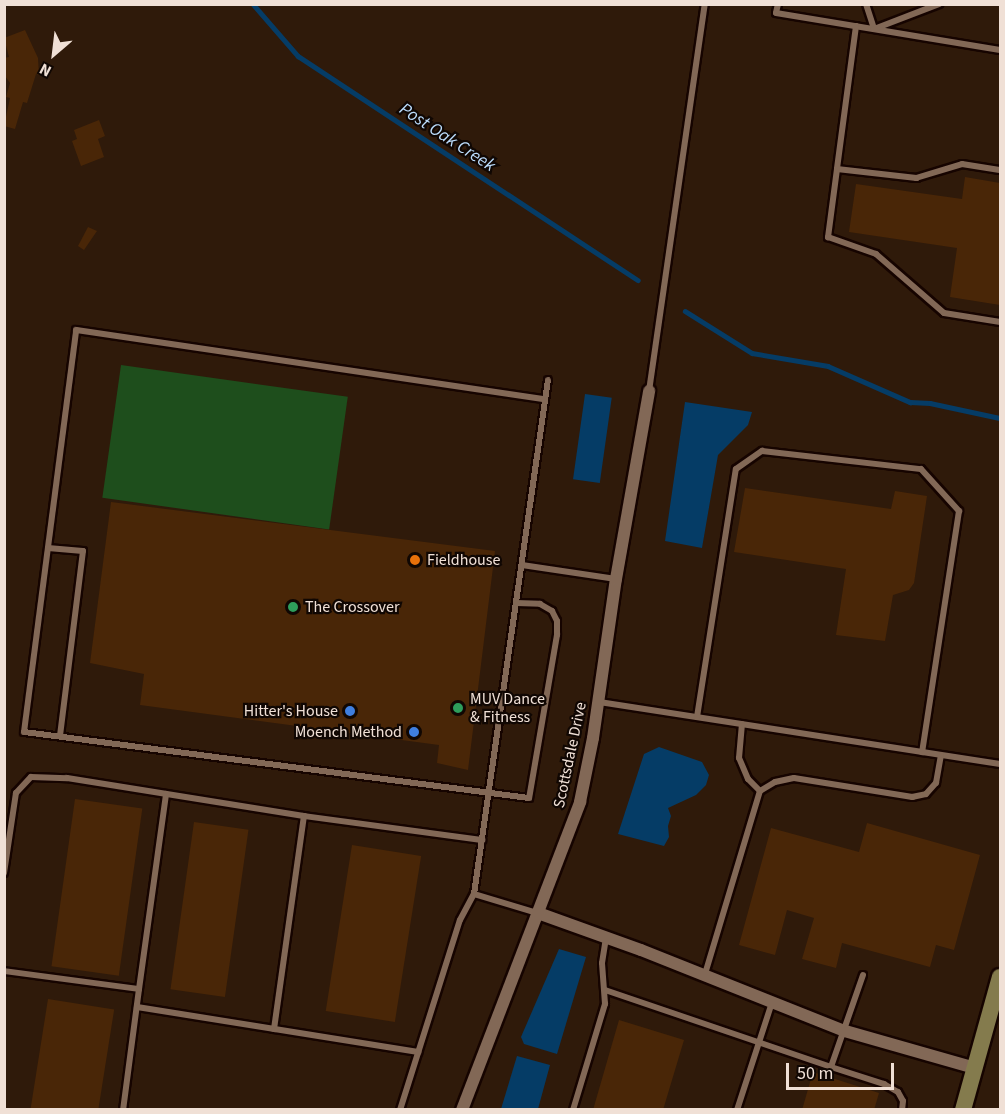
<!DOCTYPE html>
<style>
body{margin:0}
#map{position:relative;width:1005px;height:1114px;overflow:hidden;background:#2f1a0a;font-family:"Source Sans 3",sans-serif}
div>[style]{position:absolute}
.green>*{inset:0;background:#1e4e1c;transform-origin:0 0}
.water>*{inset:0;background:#053c66;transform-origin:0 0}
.stream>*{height:4.5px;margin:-2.25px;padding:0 2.25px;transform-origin:2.25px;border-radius:2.25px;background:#053c66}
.building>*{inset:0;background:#492607;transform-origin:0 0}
.roads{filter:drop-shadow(2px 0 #160400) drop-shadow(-2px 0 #160400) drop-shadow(0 2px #160400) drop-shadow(0 -2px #160400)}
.lane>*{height:6px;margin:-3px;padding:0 3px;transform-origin:3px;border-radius:3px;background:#826856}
.street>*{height:12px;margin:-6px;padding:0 6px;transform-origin:6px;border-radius:6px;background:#826856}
.secondary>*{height:16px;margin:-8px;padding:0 8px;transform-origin:8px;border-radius:8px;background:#847b4d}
.dots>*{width:16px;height:16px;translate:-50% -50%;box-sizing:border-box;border:3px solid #100703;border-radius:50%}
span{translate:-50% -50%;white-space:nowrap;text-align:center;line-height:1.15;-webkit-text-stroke:4.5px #100703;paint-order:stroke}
.poi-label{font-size:16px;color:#f0e0d6}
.left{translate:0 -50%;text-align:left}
.right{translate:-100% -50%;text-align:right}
.street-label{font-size:16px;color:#f0e0d6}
.water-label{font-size:18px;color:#bcddfd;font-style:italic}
.frame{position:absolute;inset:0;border:6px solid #f0e0d6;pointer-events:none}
.north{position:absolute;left:24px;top:24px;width:60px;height:60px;-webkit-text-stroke:4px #100703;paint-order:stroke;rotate:208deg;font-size:16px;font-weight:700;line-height:24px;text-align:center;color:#f0e0d6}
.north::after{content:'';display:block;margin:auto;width:21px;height:27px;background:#f0e0d6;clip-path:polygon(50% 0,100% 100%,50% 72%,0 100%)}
.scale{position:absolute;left:786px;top:1063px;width:108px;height:27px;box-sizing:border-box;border:3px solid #f0e0d6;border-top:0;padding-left:8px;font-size:18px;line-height:21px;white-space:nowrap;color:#f0e0d6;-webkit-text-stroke:4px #100703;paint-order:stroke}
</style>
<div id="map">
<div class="green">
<div style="left:121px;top:365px;width:229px;height:134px;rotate:8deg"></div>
</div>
<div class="water">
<div style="left:585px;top:394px;width:27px;height:86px;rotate:8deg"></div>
<div style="clip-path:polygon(685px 402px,752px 412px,748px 425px,718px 455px,702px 548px,665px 541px)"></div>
<div style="clip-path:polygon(659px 747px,702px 762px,709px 775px,706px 785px,696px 795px,668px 808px,671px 816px,668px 826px,669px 837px,664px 846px,618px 834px,644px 754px)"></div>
<div style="clip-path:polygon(559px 949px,586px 957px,557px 1054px,524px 1044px,521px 1037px)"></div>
<div style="clip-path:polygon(517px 1056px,550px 1065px,538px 1109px,501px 1109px)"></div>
</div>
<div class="stream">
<div style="left:253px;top:4px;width:69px;rotate:49.1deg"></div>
<div style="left:298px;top:56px;width:407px;rotate:33.4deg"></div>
<div style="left:685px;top:311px;width:79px;rotate:32.1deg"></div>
<div style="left:752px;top:353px;width:77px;rotate:9.7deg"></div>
<div style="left:828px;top:366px;width:90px;rotate:23.7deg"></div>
<div style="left:910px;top:402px;width:20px;rotate:3deg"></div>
<div style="left:930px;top:403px;width:72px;rotate:12.1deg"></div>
</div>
<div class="building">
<div style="clip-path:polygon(25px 30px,38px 58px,39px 75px,36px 74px,27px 103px,23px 102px,15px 129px,4px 126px,10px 98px,6px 97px,10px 83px,5px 76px,4px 58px,9px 57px,4px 38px)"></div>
<div style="clip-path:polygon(99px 120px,105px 136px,98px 139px,104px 157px,81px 166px,72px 141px,77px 139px,74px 130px)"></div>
<div style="clip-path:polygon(965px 177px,1000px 183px,1000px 305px,950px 297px,957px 248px,849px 232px,856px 184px,962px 199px)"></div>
<div style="clip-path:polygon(88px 227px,97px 231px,84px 250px,78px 246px)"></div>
<div style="clip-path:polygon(745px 488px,891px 509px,895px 491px,927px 496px,914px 583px,909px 590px,893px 595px,885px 641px,836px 635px,846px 569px,734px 552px)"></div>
<div style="clip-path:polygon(111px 502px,495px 551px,468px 770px,437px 763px,439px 745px,140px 705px,144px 674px,90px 663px)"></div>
<div style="left:75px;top:799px;width:68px;height:169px;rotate:8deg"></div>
<div style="left:194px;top:822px;width:55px;height:169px;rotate:8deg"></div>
<div style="clip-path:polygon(867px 823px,980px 855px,954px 950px,936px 945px,930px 967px,842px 943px,836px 968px,802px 959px,814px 918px,787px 910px,775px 955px,739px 945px,771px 828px,859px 852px)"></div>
<div style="left:352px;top:845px;width:70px;height:168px;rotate:9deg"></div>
<div style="left:48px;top:999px;width:67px;height:112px;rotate:9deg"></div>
<div style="clip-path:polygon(619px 1020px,684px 1040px,663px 1110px,593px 1110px)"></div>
<div style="clip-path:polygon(813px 1072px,879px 1093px,874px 1110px,802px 1110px)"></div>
</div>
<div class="roads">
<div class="lane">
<div style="left:778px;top:4px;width:9px;rotate:103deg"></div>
<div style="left:776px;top:13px;width:227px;rotate:9.4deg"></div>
<div style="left:866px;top:4px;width:26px;rotate:72deg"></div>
<div style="left:874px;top:29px;width:70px;rotate:-21deg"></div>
<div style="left:856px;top:26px;width:144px;rotate:97.6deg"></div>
<div style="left:837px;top:169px;width:80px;rotate:6.5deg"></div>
<div style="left:916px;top:178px;width:48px;rotate:-16.9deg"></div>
<div style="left:962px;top:164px;width:38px;rotate:9deg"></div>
<div style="left:837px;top:169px;width:69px;rotate:97.5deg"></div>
<div style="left:828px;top:237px;width:51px;rotate:19.5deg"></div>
<div style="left:876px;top:254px;width:90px;rotate:40.9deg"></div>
<div style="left:944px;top:313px;width:57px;rotate:9.1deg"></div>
<div style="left:649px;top:391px;width:391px;rotate:-81.8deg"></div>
<div style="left:48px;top:548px;width:35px;rotate:5deg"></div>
<div style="left:83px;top:551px;width:186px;rotate:97.1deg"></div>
<div style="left:522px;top:565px;width:95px;rotate:8.5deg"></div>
<div style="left:516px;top:603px;width:24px;rotate:2deg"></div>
<div style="left:540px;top:604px;width:14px;rotate:30deg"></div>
<div style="left:552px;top:611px;width:11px;rotate:63deg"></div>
<div style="left:557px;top:621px;width:14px;rotate:90deg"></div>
<div style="left:557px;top:635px;width:165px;rotate:99.7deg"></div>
<div style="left:529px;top:798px;width:509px;rotate:-172.55deg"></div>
<div style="left:24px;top:732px;width:405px;rotate:-82.6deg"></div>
<div style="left:76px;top:330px;width:474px;rotate:8.4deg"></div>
<div style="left:599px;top:702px;width:406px;rotate:8.8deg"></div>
<div style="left:697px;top:717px;width:251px;rotate:-81.1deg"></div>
<div style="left:736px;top:469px;width:32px;rotate:-35deg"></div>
<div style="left:762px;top:451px;width:160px;rotate:6.5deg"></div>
<div style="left:921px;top:469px;width:57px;rotate:47.9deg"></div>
<div style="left:959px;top:511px;width:244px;rotate:98.7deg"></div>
<div style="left:760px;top:791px;width:17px;rotate:-31deg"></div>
<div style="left:775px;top:782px;width:19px;rotate:-12deg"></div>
<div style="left:794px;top:778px;width:120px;rotate:9.1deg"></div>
<div style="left:912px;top:797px;width:14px;rotate:-12deg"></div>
<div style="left:926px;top:794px;width:15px;rotate:-48deg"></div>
<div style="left:936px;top:783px;width:28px;rotate:-80deg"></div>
<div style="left:4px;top:873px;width:81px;rotate:-81.5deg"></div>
<div style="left:16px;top:793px;width:22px;rotate:-47deg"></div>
<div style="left:31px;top:777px;width:36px;rotate:2deg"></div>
<div style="left:67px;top:778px;width:240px;rotate:9.1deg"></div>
<div style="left:474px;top:894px;width:66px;rotate:16.8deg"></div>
<div style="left:4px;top:971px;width:136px;rotate:7.6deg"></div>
<div style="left:139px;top:989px;width:122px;rotate:97.5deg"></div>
<div style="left:705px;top:974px;width:191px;rotate:-73.3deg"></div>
<div style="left:760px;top:791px;width:17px;rotate:-135deg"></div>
<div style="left:748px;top:779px;width:23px;rotate:-113deg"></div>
<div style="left:739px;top:758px;width:34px;rotate:-85deg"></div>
<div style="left:863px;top:975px;width:97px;rotate:109.2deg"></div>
<div style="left:831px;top:1067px;width:56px;rotate:17.8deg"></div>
<div style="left:884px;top:1084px;width:16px;rotate:30deg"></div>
<div style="left:898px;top:1092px;width:10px;rotate:61deg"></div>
<div style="left:903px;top:1101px;width:9px;rotate:96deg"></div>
<div style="left:139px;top:989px;width:197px;rotate:-82.1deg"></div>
<div style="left:605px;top:990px;width:239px;rotate:18.8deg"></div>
<div style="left:137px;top:1007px;width:285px;rotate:9.1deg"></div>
<div style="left:274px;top:1029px;width:215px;rotate:-82deg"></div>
<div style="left:304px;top:816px;width:180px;rotate:7.7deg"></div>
<div style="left:400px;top:1110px;width:199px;rotate:-72.5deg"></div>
<div style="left:460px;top:920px;width:30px;rotate:-62deg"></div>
<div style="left:474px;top:894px;width:519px;rotate:-81.81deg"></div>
<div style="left:573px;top:1110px;width:111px;rotate:-73.2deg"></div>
<div style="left:605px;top:1004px;width:41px;rotate:-94.2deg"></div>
<div style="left:602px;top:963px;width:25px;rotate:-81deg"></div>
<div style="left:737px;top:1110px;width:114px;rotate:-72deg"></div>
</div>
<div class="street">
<div style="left:538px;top:913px;width:109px;rotate:19.8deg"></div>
<div style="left:641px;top:950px;width:219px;rotate:21.7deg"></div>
<div style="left:845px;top:1031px;width:135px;rotate:15.9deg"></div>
<div style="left:462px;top:1110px;width:330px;rotate:-69deg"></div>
<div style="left:580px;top:802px;width:65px;rotate:-78.5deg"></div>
<div style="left:593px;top:738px;width:161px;rotate:-81.8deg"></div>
<div style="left:616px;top:579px;width:191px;rotate:-80deg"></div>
</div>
<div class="secondary">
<div style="left:963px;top:1110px;width:138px;rotate:-74.5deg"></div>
</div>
</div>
<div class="dots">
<div style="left:415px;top:560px;background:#e8710a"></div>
<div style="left:293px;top:607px;background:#2e9e5b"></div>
<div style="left:458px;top:708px;background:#2e9e5b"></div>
<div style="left:350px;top:711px;background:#3f7fe0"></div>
<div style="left:414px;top:732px;background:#3f7fe0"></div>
</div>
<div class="poi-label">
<span class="left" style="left:427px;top:560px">Fieldhouse</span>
<span class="left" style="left:305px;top:607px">The Crossover</span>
<span class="left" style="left:470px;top:708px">MUV Dance<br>&amp; Fitness</span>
<span class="right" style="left:338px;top:711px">Hitter's House</span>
<span class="right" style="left:402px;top:732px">Moench Method</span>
</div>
<div class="street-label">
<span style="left:570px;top:755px;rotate:-78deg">Scottsdale Drive</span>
</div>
<div class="water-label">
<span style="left:447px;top:138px;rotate:33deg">Post Oak Creek</span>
</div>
<div class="frame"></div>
<div class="north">N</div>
<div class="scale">50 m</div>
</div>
